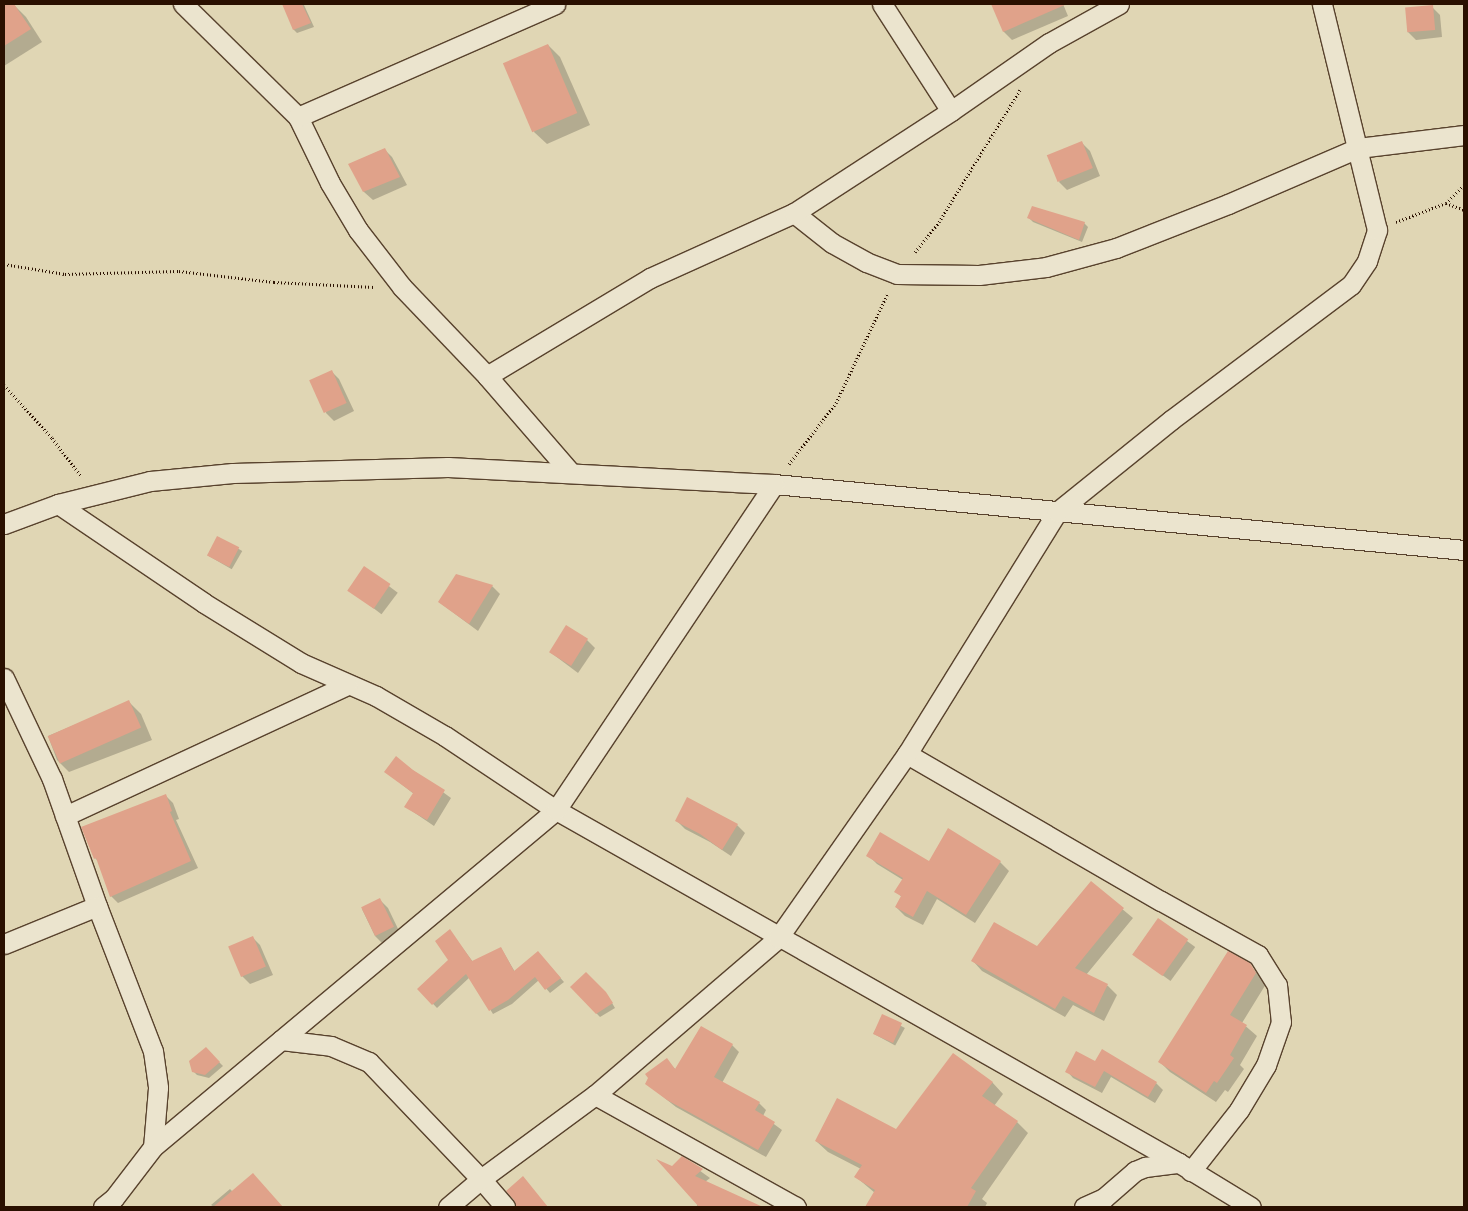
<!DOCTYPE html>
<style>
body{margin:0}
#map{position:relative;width:1468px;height:1211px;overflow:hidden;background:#e0d6b4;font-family:"IM FELL English",serif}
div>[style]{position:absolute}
.shadow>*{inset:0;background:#0003;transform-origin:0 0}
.building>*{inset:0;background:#e0a28a;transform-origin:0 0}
.path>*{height:3px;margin-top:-1.5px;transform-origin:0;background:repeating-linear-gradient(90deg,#2a1000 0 1px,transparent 0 3.5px)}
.roads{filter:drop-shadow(1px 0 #58422d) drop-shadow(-1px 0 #58422d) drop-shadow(0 1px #58422d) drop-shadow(0 -1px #58422d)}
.minor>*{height:19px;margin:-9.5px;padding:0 9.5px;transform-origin:9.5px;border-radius:9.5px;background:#ebe4ce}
span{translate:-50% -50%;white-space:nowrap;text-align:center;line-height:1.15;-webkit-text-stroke:4.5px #ebe4ce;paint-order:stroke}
.frame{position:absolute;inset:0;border:5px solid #2a1000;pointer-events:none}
</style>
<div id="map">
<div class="shadow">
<div style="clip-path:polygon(293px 4px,304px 5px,314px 27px,297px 33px,294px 30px,285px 8px)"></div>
<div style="clip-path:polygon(992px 4px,1063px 4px,1068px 16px,1012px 40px,1004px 32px)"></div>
<div style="clip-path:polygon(14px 5px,26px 17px,42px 42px,4px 66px,4px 11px)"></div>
<div style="clip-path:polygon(1432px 7px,1440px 15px,1442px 37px,1416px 40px,1408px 32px)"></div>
<div style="clip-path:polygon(548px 45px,560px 57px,590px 125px,547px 144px,534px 132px)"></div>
<div style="clip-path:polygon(1082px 143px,1090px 151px,1100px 176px,1067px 190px,1059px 182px)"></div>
<div style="clip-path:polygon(384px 149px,392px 157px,407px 185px,373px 200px,364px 192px,350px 164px)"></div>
<div style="clip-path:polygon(1029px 218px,1084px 223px,1088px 227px,1082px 242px,1033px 222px)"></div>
<div style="clip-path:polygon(331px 371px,339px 379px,354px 411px,334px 421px,326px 413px)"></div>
<div style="left:218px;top:537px;width:28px;height:21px;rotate:30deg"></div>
<div style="left:365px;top:568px;width:41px;height:27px;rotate:37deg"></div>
<div style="clip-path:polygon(492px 586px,500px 594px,478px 631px,439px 602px)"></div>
<div style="clip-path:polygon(587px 640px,595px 648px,578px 673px,550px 652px)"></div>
<div style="clip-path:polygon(129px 702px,141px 714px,152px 740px,69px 772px,57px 760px,48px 736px)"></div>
<div style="clip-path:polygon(396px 758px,451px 798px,434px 826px,406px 807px,414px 794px,386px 772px)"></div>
<div style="clip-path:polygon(166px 796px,173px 803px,179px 819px,176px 820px,198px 868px,118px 903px,111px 896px,99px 862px,95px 858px)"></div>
<div style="clip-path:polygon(677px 821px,737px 825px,745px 833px,731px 856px,710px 842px,685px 829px)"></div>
<div style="clip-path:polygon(868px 855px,929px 863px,1000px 862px,1009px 871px,975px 923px,937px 899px,923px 925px,905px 916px,896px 907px,902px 897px,896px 892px,903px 880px,877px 864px)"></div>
<div style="clip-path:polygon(1091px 883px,1133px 918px,1086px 975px,1108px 986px,1117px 995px,1104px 1021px,1073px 1005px,1065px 1017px,982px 971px,973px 961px,1037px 948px)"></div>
<div style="clip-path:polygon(380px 900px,388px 908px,401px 935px,383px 944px,375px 936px,362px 909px)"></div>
<div style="left:1158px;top:920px;width:46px;height:42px;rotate:36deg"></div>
<div style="clip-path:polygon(450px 931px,473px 962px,501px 948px,515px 972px,541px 956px,564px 982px,550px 993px,539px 980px,512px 1004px,493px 1014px,470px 977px,437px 1008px,419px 989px,450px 960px)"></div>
<div style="clip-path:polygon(252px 937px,260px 945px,273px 975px,250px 984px,242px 976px)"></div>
<div style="clip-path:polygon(1249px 964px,1266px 984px,1242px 1023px,1257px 1036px,1240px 1065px,1244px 1069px,1228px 1092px,1225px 1090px,1216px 1102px,1170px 1072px,1160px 1062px)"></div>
<div style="clip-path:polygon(571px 987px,609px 998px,615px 1008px,600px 1017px)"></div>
<div style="left:883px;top:1016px;width:25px;height:20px;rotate:29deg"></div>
<div style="clip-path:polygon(701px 1027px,732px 1045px,739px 1052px,722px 1083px,759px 1103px,766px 1110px,763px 1116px,782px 1130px,766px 1157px,676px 1107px,647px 1084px,667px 1060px,676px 1070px)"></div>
<div style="clip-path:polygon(206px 1049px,223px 1066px,209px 1078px,197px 1075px,193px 1071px)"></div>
<div style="clip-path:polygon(1096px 1063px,1156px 1083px,1163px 1090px,1155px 1103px,1111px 1077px,1102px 1093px,1073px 1078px,1067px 1071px)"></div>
<div style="clip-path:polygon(992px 1082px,1003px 1094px,994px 1106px,1017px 1122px,1028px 1133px,982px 1199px,987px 1203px,985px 1207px,866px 1207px,875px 1193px,856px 1177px,861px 1169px,828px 1152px,816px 1141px,896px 1130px)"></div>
<div style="clip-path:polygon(682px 1158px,710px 1178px,705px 1182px,749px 1202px,754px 1207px,696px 1207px,698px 1204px)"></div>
<div style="clip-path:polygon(259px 1181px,282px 1207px,214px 1207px,211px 1205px,230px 1189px,233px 1192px)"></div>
</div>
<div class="building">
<div style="clip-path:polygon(4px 4px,14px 4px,31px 29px,4px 46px)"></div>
<div style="clip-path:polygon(282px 4px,302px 4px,311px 23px,293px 30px)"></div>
<div style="clip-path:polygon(991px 4px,1067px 4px,1003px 32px)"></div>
<div style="left:1433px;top:5px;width:25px;height:28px;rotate:85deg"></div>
<div style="left:548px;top:44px;width:75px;height:49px;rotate:67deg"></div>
<div style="left:1082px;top:141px;width:29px;height:38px;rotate:68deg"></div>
<div style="clip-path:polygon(385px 148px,400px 177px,363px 192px,348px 164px)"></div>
<div style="clip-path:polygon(1032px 206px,1085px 222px,1079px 240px,1027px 218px)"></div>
<div style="left:332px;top:370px;width:36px;height:25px;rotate:66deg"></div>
<div style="left:217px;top:536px;width:25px;height:22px;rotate:27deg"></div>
<div style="left:364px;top:566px;width:32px;height:30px;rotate:34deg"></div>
<div style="clip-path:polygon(456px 574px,493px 585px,469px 624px,438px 602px)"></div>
<div style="left:566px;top:625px;width:26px;height:32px;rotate:32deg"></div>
<div style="left:129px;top:700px;width:30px;height:89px;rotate:66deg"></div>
<div style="clip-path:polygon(396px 756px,413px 770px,445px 790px,427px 820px,404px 807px,413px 793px,384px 772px)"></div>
<div style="clip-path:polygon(166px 794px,172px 811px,170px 812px,191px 861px,110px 897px,96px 858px,94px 859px,81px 827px)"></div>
<div style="clip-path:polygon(687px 797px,738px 824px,722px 850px,700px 834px,675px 821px)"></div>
<div style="clip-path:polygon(948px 828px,1001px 861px,966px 915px,927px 891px,913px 917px,895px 907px,901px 896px,894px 892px,903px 878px,866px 856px,880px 832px,929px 861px)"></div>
<div style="clip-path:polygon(1091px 881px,1124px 908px,1075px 968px,1108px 984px,1094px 1013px,1063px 996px,1055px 1009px,971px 961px,994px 922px,1037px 946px)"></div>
<div style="left:380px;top:898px;width:32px;height:21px;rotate:64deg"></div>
<div style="left:1158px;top:918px;width:37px;height:45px;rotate:35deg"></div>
<div style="clip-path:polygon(450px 929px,472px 961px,501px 947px,514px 971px,538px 951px,561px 978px,545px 990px,535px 977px,508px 1000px,489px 1011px,466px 974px,432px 1005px,417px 989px,448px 960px,435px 941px)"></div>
<div style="left:253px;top:936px;width:33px;height:27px;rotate:67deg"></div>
<div style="clip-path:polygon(1228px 951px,1250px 963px,1256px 973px,1230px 1015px,1247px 1025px,1230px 1055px,1234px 1058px,1217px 1083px,1214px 1081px,1206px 1093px,1158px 1062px)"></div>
<div style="clip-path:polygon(586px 972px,606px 992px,613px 1003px,596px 1014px,570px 987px)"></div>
<div style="left:882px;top:1014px;width:22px;height:22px;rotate:24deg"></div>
<div style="clip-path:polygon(701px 1026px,733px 1044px,714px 1077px,760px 1102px,755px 1110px,775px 1122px,758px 1150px,667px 1100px,645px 1084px,648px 1078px,645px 1074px,667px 1058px,675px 1069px)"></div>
<div style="clip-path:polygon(206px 1047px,220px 1062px,205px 1075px,192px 1072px,189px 1061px)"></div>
<div style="clip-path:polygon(1102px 1049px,1157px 1082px,1148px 1097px,1104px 1071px,1095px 1087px,1065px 1072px,1076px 1051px,1095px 1061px)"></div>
<div style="clip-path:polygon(953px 1053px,993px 1082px,982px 1096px,1018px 1121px,971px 1188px,976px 1191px,967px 1207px,865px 1207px,875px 1190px,854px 1177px,862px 1165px,815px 1141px,837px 1098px,896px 1129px)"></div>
<div style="clip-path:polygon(682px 1156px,703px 1169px,695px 1176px,763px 1207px,699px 1207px,656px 1159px,672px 1166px)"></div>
<div style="clip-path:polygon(253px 1173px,283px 1207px,213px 1207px)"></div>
<div style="clip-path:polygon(523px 1176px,548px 1207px,516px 1207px,514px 1200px,506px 1191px)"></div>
</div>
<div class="path">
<div style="left:1446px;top:203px;width:19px;rotate:21deg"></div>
<div style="left:1396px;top:222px;width:53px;rotate:-20.8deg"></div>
<div style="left:1446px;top:203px;width:25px;rotate:-45deg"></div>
<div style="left:915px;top:252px;width:38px;rotate:-51deg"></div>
<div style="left:939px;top:222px;width:155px;rotate:-58.5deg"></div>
<div style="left:4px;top:264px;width:62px;rotate:9.3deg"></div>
<div style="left:65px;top:274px;width:114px;rotate:-1.5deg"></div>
<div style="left:179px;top:271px;width:96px;rotate:6.6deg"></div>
<div style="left:274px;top:282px;width:100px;rotate:2.9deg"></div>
<div style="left:4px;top:385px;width:72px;rotate:47.8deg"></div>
<div style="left:52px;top:438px;width:48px;rotate:52.7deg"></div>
<div style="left:789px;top:464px;width:77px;rotate:-52.4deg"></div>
<div style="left:836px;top:403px;width:122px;rotate:-64.7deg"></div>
</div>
<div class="roads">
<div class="minor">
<div style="left:183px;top:4px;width:161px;rotate:44.5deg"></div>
<div style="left:298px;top:117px;width:73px;rotate:64.1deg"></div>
<div style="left:330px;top:183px;width:55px;rotate:59.2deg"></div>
<div style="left:358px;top:230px;width:72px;rotate:52.3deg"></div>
<div style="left:402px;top:287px;width:123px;rotate:46.3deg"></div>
<div style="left:487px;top:376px;width:128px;rotate:49.1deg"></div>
<div style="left:882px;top:4px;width:127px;rotate:57.2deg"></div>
<div style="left:298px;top:117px;width:281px;rotate:-23.7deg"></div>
<div style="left:794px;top:213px;width:48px;rotate:38.3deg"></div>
<div style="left:832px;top:243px;width:39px;rotate:29deg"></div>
<div style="left:866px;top:262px;width:33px;rotate:21deg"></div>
<div style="left:897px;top:274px;width:82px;rotate:0.7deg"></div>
<div style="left:979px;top:275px;width:67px;rotate:-6.8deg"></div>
<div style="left:1046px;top:267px;width:73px;rotate:-15.2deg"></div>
<div style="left:1116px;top:248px;width:120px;rotate:-21.4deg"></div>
<div style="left:1228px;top:204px;width:142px;rotate:-23.3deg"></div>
<div style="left:1358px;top:148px;width:107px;rotate:-7deg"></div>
<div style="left:487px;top:376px;width:190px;rotate:-31deg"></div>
<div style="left:650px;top:278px;width:158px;rotate:-24.3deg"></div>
<div style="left:794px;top:213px;width:187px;rotate:-33deg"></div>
<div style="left:951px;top:111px;width:119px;rotate:-34.8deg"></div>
<div style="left:1049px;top:43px;width:80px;rotate:-29.1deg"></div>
<div style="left:58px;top:504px;width:176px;rotate:34.1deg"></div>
<div style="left:204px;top:603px;width:114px;rotate:31.7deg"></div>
<div style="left:301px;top:663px;width:82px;rotate:23.7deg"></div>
<div style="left:376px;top:696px;width:80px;rotate:30.1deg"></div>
<div style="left:445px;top:736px;width:133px;rotate:33.7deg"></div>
<div style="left:556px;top:810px;width:716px;rotate:29.54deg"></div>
<div style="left:1179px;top:1163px;width:84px;rotate:31.4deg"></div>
<div style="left:4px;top:524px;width:58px;rotate:-20.3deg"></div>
<div style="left:58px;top:504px;width:95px;rotate:-14deg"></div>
<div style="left:150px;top:481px;width:83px;rotate:-5.5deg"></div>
<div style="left:233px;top:473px;width:215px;rotate:-1.6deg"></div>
<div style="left:448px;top:467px;width:326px;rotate:3deg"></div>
<div style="left:774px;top:484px;width:693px;rotate:5.46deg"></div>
<div style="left:4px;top:678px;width:112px;rotate:64.6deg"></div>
<div style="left:52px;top:779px;width:135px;rotate:70.5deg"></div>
<div style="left:97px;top:906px;width:155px;rotate:68.9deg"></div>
<div style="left:153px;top:1051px;width:37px;rotate:82deg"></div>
<div style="left:158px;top:1088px;width:59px;rotate:94.8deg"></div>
<div style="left:907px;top:754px;width:293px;rotate:30.1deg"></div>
<div style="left:1161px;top:901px;width:111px;rotate:29.1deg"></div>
<div style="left:1258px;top:955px;width:36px;rotate:58deg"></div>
<div style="left:1277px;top:985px;width:37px;rotate:84deg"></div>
<div style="left:1281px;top:1022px;width:46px;rotate:109.2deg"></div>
<div style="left:1266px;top:1065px;width:52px;rotate:121deg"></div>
<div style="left:1239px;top:1110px;width:78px;rotate:128.2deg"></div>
<div style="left:65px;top:816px;width:311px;rotate:-24.9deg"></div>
<div style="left:4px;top:944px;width:100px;rotate:-22.2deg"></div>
<div style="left:281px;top:1040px;width:50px;rotate:6.8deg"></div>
<div style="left:331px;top:1046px;width:41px;rotate:22.8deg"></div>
<div style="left:369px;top:1062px;width:162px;rotate:46.3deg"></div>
<div style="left:481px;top:1179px;width:37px;rotate:49deg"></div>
<div style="left:595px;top:1095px;width:230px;rotate:29.1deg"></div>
<div style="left:103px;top:1207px;width:14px;rotate:-39deg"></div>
<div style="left:114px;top:1198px;width:64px;rotate:-52.6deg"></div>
<div style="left:153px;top:1147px;width:525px;rotate:-39.9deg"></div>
<div style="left:556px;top:810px;width:392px;rotate:-56.2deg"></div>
<div style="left:448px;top:1207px;width:43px;rotate:-40.3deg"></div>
<div style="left:481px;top:1179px;width:142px;rotate:-36.4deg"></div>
<div style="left:595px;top:1095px;width:241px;rotate:-40.6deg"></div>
<div style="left:778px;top:938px;width:225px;rotate:-55deg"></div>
<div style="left:907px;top:754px;width:285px;rotate:-58.2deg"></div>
<div style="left:1057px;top:512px;width:146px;rotate:-38.9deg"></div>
<div style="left:1171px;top:420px;width:225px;rotate:-36.9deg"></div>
<div style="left:1351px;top:285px;width:29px;rotate:-56deg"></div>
<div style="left:1367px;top:261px;width:33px;rotate:-72deg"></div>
<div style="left:1377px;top:230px;width:233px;rotate:-103.7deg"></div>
<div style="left:1084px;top:1207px;width:22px;rotate:-24deg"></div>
<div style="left:1104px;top:1198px;width:41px;rotate:-41.1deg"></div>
<div style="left:1135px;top:1171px;width:11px;rotate:-22deg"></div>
<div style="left:1145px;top:1167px;width:34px;rotate:-7deg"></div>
</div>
</div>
<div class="frame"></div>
</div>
